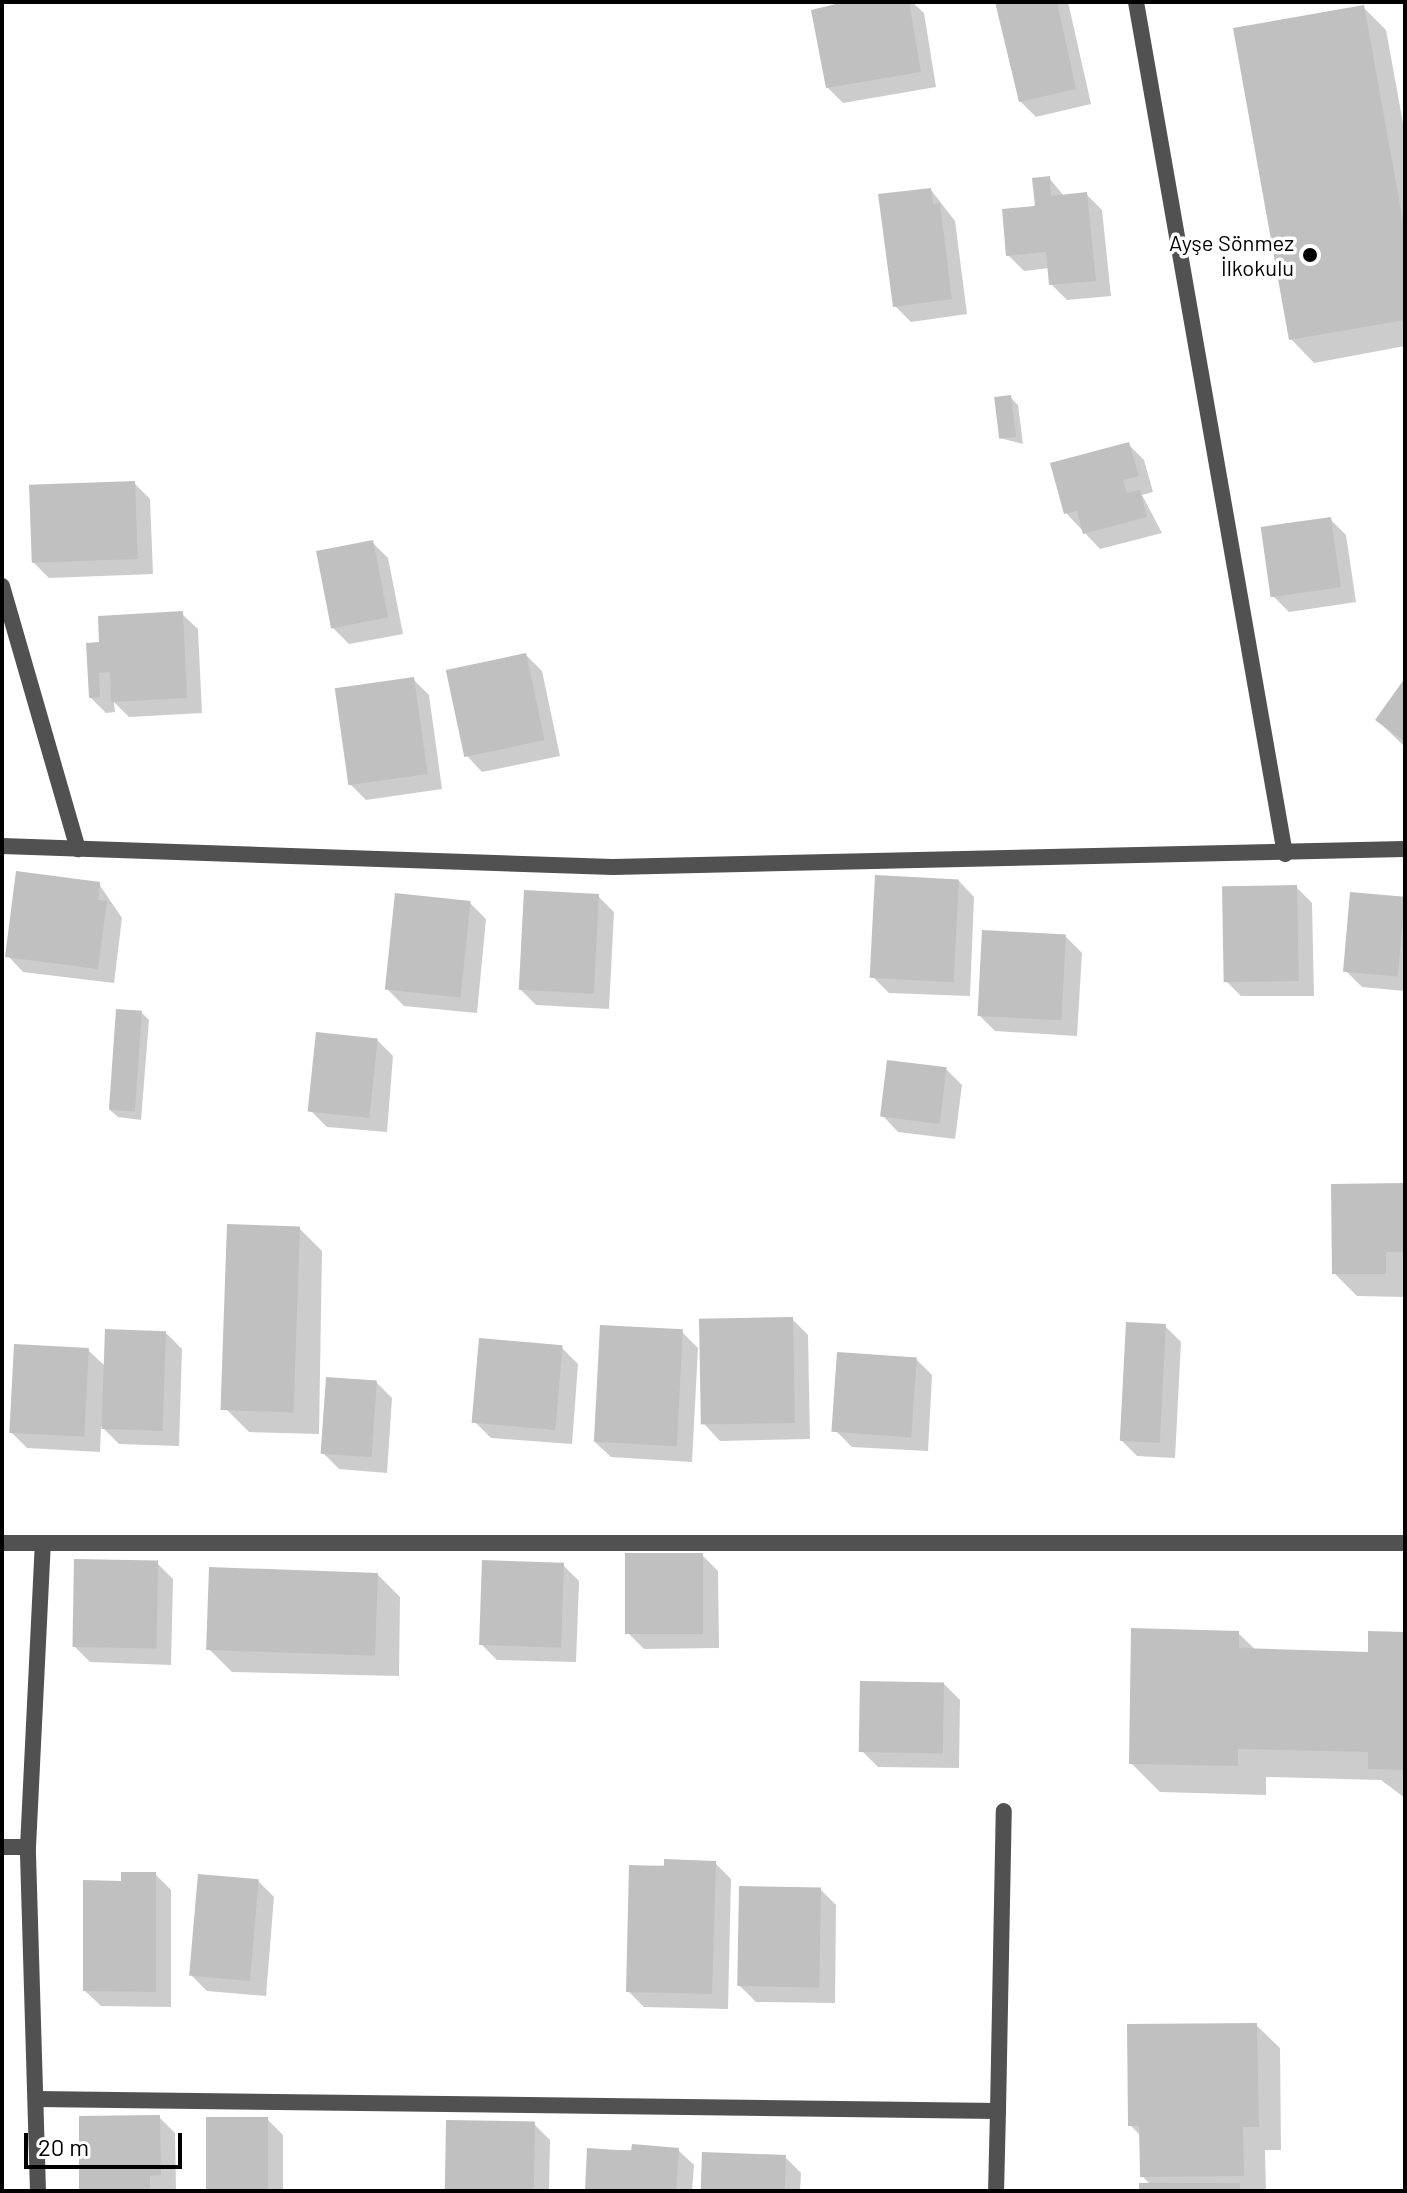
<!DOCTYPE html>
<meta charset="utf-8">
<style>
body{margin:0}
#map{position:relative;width:1407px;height:2193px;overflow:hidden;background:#fff;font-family:Barlow,sans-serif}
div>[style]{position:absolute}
.shadow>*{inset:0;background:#0003}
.building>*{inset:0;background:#c0c0c0;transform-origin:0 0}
.street>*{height:16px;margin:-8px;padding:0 8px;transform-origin:8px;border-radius:8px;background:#515151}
.dots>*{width:22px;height:22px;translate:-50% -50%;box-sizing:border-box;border:4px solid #fff;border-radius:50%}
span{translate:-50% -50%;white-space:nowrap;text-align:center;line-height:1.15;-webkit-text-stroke:7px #fff;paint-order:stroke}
.poi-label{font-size:22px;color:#000}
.right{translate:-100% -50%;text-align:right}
.frame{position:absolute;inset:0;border:4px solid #000;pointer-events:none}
.scale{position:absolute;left:24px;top:2133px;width:158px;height:36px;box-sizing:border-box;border:4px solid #000;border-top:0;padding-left:10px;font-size:24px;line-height:28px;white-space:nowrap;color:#000;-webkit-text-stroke:6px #fff;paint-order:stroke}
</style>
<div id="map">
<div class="shadow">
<div style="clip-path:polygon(846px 2px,912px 2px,924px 13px,936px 87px,843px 103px,827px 87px)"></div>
<div style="clip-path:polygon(997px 2px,1068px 2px,1091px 104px,1036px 117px,1020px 101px)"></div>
<div style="clip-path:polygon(1363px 7px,1386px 30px,1405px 134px,1405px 346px,1314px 363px,1291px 339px)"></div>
<div style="clip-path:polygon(1049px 178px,1065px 197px,1086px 194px,1102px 210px,1111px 296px,1067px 300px,1051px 284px,1049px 268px,1024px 271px,1008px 255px)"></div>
<div style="clip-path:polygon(931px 190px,955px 221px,967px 314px,911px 322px,895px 306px)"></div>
<div style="clip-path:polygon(1010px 397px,1018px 405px,1023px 444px,1000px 438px)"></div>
<div style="clip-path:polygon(1128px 444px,1144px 460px,1153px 492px,1142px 495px,1162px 533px,1100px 549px,1066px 513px)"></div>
<div style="clip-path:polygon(134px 483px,150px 499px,153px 574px,49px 578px,33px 562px)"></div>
<div style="clip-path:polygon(1330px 519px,1346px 535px,1356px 602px,1289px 612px,1273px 596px)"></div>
<div style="clip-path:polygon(372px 542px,388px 558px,403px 634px,349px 644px,333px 628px)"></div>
<div style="clip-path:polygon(182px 614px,198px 629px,202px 713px,129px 717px,114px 702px,115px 712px,106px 713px,90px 697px,101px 643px)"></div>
<div style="clip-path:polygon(526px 655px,542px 671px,560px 756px,482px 772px,467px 756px)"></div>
<div style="clip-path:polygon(413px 679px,429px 695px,442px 789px,366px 800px,350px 784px)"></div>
<div style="clip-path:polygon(1405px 681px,1405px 747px,1377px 720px)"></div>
<div style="clip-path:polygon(959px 881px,974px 897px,970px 996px,889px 993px,873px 977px)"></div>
<div style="clip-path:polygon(99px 884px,122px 918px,114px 983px,23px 972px,8px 956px)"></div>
<div style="clip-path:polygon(1296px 887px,1312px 903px,1314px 996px,1241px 996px,1225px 980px)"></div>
<div style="clip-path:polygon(598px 896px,614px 912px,609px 1009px,536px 1005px,520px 989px)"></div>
<div style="clip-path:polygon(1405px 899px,1405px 991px,1362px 987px,1346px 971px)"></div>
<div style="clip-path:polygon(470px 903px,486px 919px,477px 1013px,404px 1006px,388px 990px)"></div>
<div style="clip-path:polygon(1066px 937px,1082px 953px,1077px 1036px,995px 1031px,979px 1015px)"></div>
<div style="clip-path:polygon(142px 1013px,149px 1020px,141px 1120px,118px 1117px,110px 1110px)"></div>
<div style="clip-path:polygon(377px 1040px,393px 1056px,387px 1132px,327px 1127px,311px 1111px)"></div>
<div style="clip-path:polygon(946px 1069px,962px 1085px,955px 1139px,898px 1132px,883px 1116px)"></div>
<div style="clip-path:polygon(1405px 1185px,1405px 1297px,1357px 1296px,1334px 1273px)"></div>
<div style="clip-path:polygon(299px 1228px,322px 1251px,319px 1434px,249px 1432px,226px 1409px)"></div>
<div style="clip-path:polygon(792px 1319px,808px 1335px,810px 1439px,720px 1441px,705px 1425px)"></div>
<div style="clip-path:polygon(1165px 1326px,1181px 1342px,1175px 1458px,1137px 1456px,1121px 1440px)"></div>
<div style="clip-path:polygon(682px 1332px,698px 1348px,692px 1462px,611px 1457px,595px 1442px)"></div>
<div style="clip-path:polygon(166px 1333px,182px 1349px,179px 1446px,119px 1444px,101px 1426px,100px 1452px,27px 1448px,11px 1432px,88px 1350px,106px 1367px)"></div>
<div style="clip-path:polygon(562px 1348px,578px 1364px,572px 1444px,491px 1438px,475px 1422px)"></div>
<div style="clip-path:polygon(916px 1359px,932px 1375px,928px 1451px,852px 1447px,836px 1431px)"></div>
<div style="clip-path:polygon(376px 1382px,392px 1398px,387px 1473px,339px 1469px,323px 1453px)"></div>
<div style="clip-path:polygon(702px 1555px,718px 1571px,719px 1648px,644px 1649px,628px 1633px)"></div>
<div style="clip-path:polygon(157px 1563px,173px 1579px,171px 1665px,90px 1662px,74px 1646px)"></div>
<div style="clip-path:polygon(563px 1565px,579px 1581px,576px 1662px,497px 1660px,481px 1644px)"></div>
<div style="clip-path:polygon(377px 1574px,400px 1597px,399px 1676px,232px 1672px,209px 1649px)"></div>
<div style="clip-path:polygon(1238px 1633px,1257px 1651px,1370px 1654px,1405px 1634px,1405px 1798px,1381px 1780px,1266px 1777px,1266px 1795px,1160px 1792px,1131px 1763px)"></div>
<div style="clip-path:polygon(944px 1684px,960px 1700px,959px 1768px,878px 1767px,862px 1751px)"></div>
<div style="clip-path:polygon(715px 1863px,731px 1879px,728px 2009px,644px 2007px,628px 1991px,631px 1867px)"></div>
<div style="clip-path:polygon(155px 1874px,171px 1890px,171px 2007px,101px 2006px,85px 1991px,122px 1883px)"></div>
<div style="clip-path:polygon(258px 1881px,274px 1897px,266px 1996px,207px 1991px,191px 1975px)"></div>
<div style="clip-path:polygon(820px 1889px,836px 1905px,835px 2003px,756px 2002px,740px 1986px)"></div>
<div style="clip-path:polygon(1256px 2025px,1280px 2048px,1281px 2150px,1265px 2150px,1266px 2191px,1141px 2191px,1151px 2185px,1142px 2176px,1141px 2136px,1130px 2125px)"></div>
<div style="clip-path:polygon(159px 2117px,175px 2133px,176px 2190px,81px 2191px)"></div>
<div style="clip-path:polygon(267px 2119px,283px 2135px,283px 2191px,208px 2191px)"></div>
<div style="clip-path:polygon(534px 2124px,550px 2140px,549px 2191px,447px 2191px)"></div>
<div style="clip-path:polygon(589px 2150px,678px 2150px,694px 2165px,692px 2191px,587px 2191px)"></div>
<div style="clip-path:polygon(785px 2157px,801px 2173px,800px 2191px,702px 2191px)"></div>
</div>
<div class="building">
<div style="clip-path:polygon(844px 2px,909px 2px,921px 72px,826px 88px,811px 10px)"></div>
<div style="clip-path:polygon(995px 2px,1057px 2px,1076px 89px,1019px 102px)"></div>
<div style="clip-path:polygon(1364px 5px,1405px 233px,1405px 320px,1289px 340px,1233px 28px)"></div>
<div style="clip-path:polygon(1050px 176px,1051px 196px,1087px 192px,1096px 281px,1049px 285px,1046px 252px,1006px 256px,1002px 209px,1035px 206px,1032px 178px)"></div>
<div style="clip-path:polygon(931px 188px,933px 204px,940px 203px,952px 299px,893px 307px,878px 194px)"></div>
<div style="left:1011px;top:395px;width:42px;height:17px;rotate:83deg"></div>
<div style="clip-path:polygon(1129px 442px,1139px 476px,1123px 480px,1127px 493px,1140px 490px,1147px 517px,1083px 534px,1077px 511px,1064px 514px,1050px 463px)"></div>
<div style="left:135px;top:481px;width:78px;height:106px;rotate:88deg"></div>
<div style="left:1331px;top:517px;width:71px;height:71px;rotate:82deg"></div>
<div style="left:373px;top:540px;width:79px;height:58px;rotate:79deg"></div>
<div style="clip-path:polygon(183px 611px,187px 698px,111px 702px,110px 672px,99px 673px,100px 697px,89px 698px,86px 643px,99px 642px,98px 616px)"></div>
<div style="left:526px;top:653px;width:89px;height:82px;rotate:78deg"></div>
<div style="left:414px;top:677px;width:98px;height:80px;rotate:82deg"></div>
<div style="clip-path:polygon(1405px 678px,1405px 742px,1375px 720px)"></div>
<div style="clip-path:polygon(16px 871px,100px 882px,98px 900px,107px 901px,98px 969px,5px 957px)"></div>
<div style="left:875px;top:875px;width:84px;height:103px;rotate:3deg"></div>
<div style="left:1297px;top:885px;width:96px;height:75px;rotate:89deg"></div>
<div style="left:524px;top:890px;width:75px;height:100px;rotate:3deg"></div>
<div style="left:1350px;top:892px;width:55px;height:80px;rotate:5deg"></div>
<div style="left:395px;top:893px;width:76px;height:97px;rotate:6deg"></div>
<div style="left:982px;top:930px;width:84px;height:86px;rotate:3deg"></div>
<div style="left:116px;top:1009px;width:26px;height:101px;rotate:4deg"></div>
<div style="left:316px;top:1032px;width:62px;height:80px;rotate:6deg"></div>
<div style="left:887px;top:1060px;width:60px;height:57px;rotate:7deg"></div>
<div style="clip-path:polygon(1405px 1183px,1405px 1252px,1386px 1252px,1386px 1274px,1332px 1274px,1331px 1184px)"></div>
<div style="left:227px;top:1224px;width:73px;height:186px;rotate:2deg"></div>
<div style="left:793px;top:1317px;width:106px;height:94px;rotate:89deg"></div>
<div style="left:1126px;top:1322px;width:40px;height:119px;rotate:3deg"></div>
<div style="left:600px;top:1325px;width:83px;height:117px;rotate:3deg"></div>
<div style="left:105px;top:1329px;width:61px;height:100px;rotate:2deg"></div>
<div style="left:479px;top:1338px;width:84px;height:85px;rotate:5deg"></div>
<div style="left:14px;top:1344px;width:75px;height:89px;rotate:3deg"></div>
<div style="left:837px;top:1352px;width:80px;height:80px;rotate:4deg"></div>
<div style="left:326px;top:1377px;width:51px;height:77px;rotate:4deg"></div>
<div style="left:625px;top:1553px;width:78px;height:81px"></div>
<div style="left:74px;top:1559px;width:84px;height:88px;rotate:1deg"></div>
<div style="left:482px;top:1560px;width:82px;height:85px;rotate:2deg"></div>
<div style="left:209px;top:1567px;width:169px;height:83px;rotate:2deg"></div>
<div style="clip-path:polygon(1131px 1628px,1239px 1631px,1239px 1648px,1368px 1652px,1368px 1631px,1405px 1632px,1405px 1770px,1368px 1769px,1368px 1752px,1238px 1749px,1238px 1766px,1129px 1764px)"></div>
<div style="left:860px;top:1681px;width:84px;height:71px;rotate:1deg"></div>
<div style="clip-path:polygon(664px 1859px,716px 1861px,712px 1994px,626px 1992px,629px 1865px,664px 1866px)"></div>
<div style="clip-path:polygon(121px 1872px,156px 1872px,156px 1992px,83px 1991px,83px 1880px,121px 1881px)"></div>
<div style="left:198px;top:1874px;width:61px;height:102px;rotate:5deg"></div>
<div style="left:739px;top:1886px;width:82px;height:100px;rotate:1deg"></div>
<div style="clip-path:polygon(1257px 2023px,1259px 2127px,1243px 2127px,1244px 2176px,1140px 2177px,1139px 2126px,1128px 2126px,1127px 2024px)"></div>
<div style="clip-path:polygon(160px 2115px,161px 2175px,150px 2176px,150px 2191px,79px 2191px,79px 2116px)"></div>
<div style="left:268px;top:2117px;width:74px;height:62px;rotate:90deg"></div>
<div style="left:446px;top:2120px;width:89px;height:71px;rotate:1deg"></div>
<div style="clip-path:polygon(632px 2144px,679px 2148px,676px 2191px,585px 2191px,587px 2148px,631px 2151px)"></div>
<div style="left:702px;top:2152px;width:84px;height:39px;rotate:2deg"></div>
<div style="left:1240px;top:2183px;width:8px;height:101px;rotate:90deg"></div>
</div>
<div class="street">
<div style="left:1136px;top:2px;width:865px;rotate:80.08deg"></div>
<div style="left:2px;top:586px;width:274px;rotate:73.9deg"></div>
<div style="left:2px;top:846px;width:611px;rotate:1.97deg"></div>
<div style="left:613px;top:867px;width:792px;rotate:-1.3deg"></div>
<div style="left:2px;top:1543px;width:1403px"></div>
<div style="left:2px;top:1847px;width:26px"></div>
<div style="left:36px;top:2099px;width:962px;rotate:0.71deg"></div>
<div style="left:998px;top:2111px;width:80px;rotate:91.4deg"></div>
<div style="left:998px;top:2111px;width:300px;rotate:-88.9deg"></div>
<div style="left:38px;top:2191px;width:344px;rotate:-91.7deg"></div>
<div style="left:28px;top:1847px;width:303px;rotate:-87.2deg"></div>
</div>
<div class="dots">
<div style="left:1310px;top:255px;background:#000"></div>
</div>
<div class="poi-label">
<span class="right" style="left:1294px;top:255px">Ayşe Sönmez<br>İlkokulu</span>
</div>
<div class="frame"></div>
<div class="scale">20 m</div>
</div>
